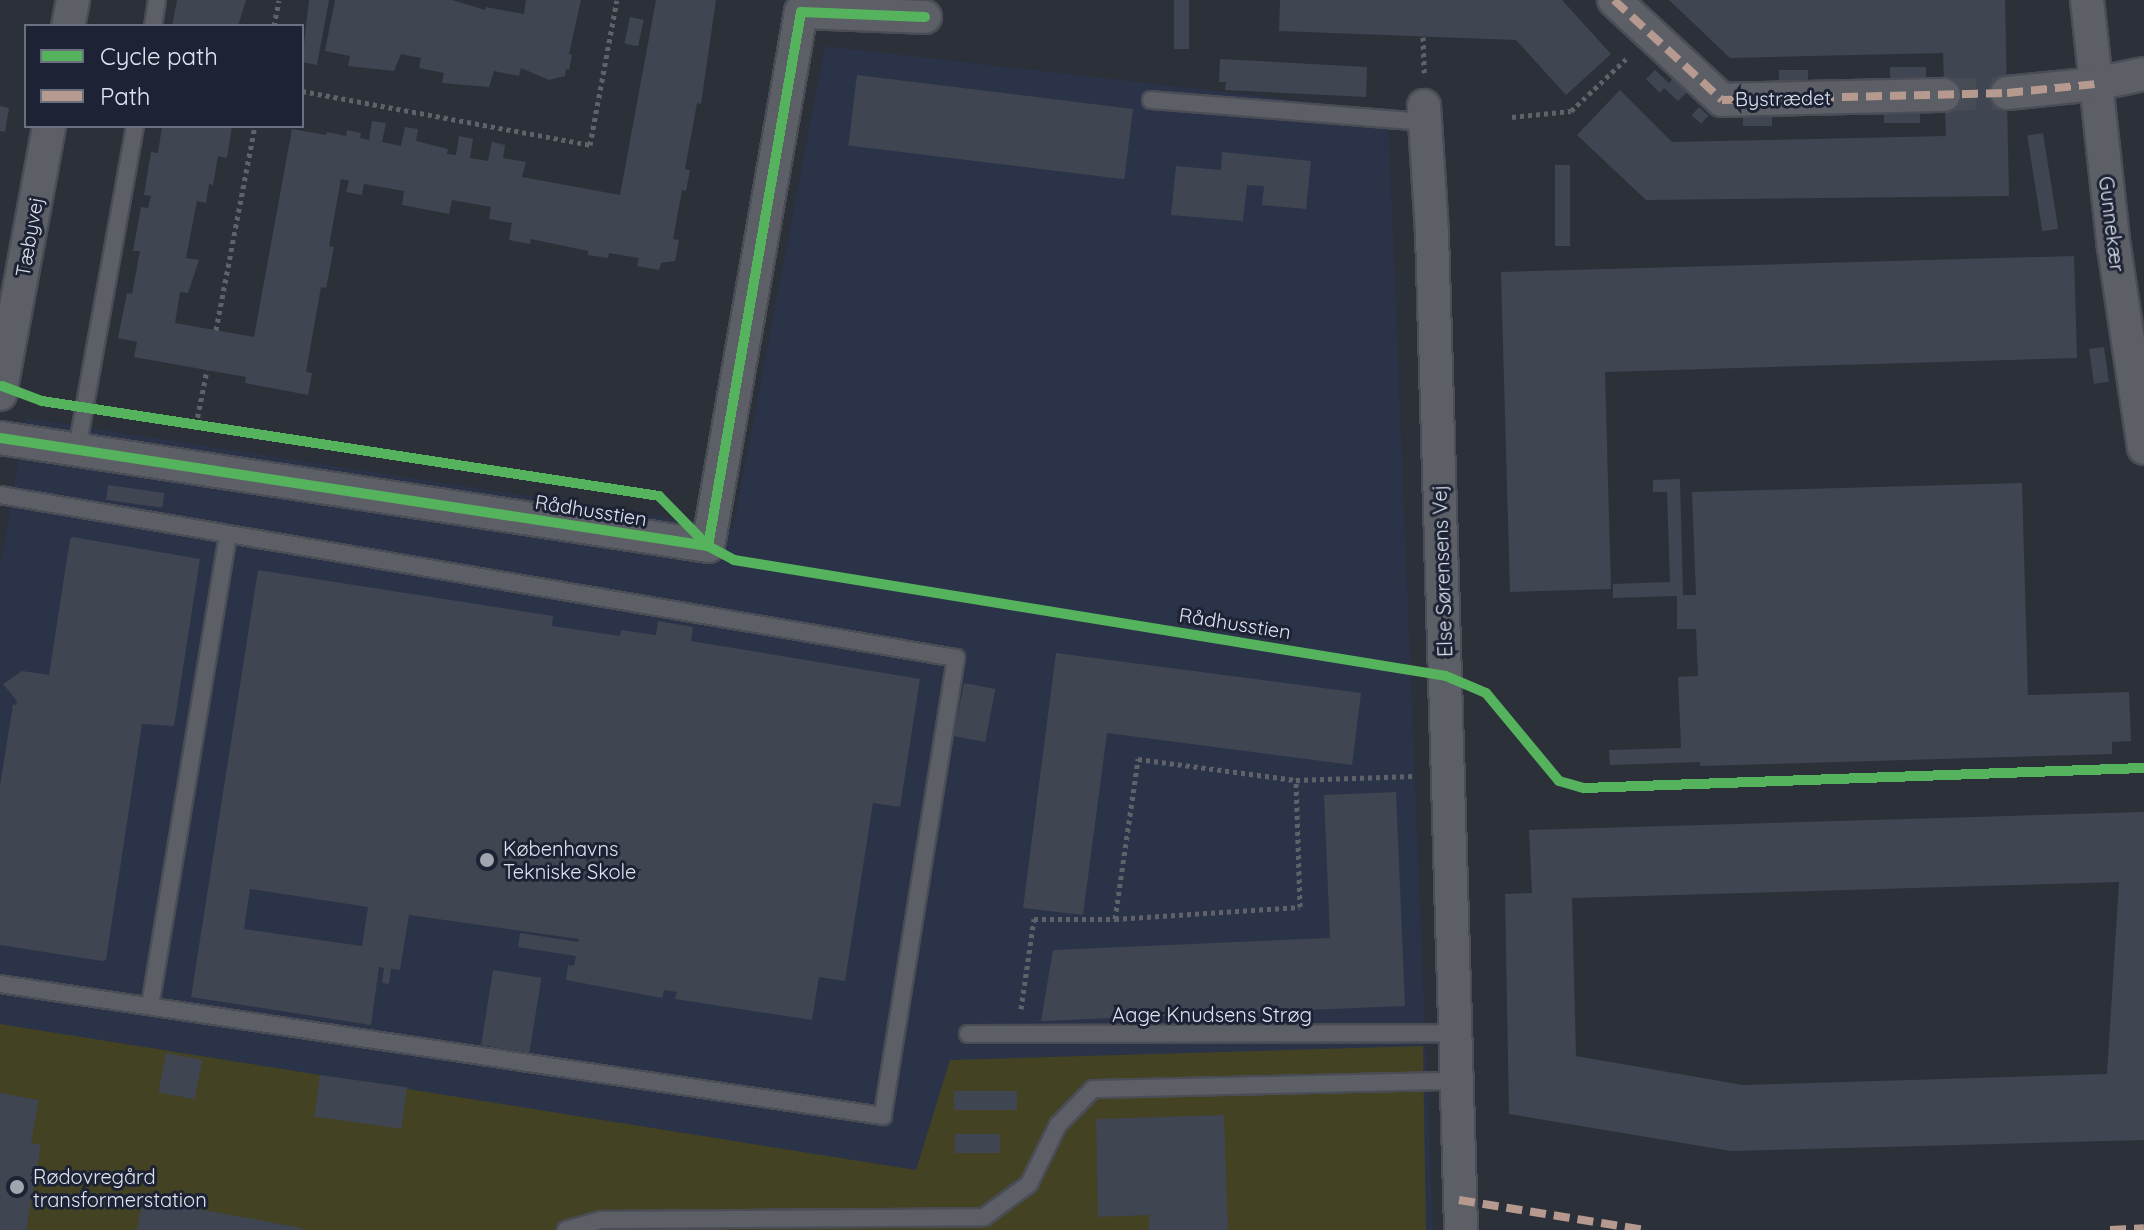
<!DOCTYPE html>
<meta charset="utf-8">
<style>
body{margin:0}
#map{position:relative;width:2144px;height:1230px;overflow:hidden;background:#2c3039;font-family:Quicksand,sans-serif}
div>[style]{position:absolute}
.built>*{inset:0;background:#2a3348}
.green>*{inset:0;background:#434223}
.building>*{inset:0;background:#404552;transform-origin:0 0}
.street-tunnel>*{height:32px;margin-top:-16px;transform-origin:0;background:repeating-linear-gradient(90deg,#474b54 0 32px,transparent 0 48px)}
.path>*{height:5px;margin-top:-2.5px;transform-origin:0;background:repeating-linear-gradient(90deg,#606269 0 4px,transparent 0 8px)}
.roads{filter:drop-shadow(2px 0 #4a4d56) drop-shadow(-2px 0 #4a4d56) drop-shadow(0 2px #4a4d56) drop-shadow(0 -2px #4a4d56)}
.lane>*{height:16px;margin:-8px;padding:0 8px;transform-origin:8px;border-radius:8px;background:#5d5f66}
.street>*{height:32px;margin:-16px;padding:0 16px;transform-origin:16px;border-radius:16px;background:#5d5f66}
.quiet>*{height:8px;margin-top:-4px;transform-origin:0;background:repeating-linear-gradient(90deg,#b69a8f 0 16px,transparent 0 24px)}
.cycleway>*{height:10px;margin:-5px;padding:0 5px;transform-origin:5px;border-radius:5px;background:#56b35d}
.dots>*{width:22px;height:22px;translate:-50% -50%;box-sizing:border-box;border:4px solid #1d2334;border-radius:50%}
span{translate:-50% -50%;white-space:nowrap;text-align:center;line-height:1.15;-webkit-text-stroke:6px #1d2334;paint-order:stroke}
.street-label{font-size:20px;color:#dfe4f0}
.poi-label{font-size:20px;color:#dfe4f0}
.left{translate:0 -50%;text-align:left}
.legend{position:absolute;left:24px;top:24px;width:280px;height:104px;box-sizing:border-box;background:#1d2334;border:2px solid #6b707f;margin:0;padding:10px 14px;list-style:none;font-size:24px;color:#dfe4f0}
.legend li{display:flex;align-items:center;gap:16px;height:40px}
.legend b{width:40px;border:2px solid #6b707f}
</style>
<div id="map">
<div class="built">
<div style="clip-path:polygon(825px 46px,1388px 111px,1433px 1230px,0 1230px,0 566px,26px 418px,733px 528px)"></div>
</div>
<div class="green">
<div style="clip-path:polygon(0 1024px,916px 1170px,950px 1060px,1423px 1046px,1426px 1230px,0 1230px)"></div>
</div>
<div class="building">
<div style="clip-path:polygon(177px 0,246px 0,238px 26px,172px 26px)"></div>
<div style="clip-path:polygon(309px 0,329px 0,317px 65px,302px 62px)"></div>
<div style="clip-path:polygon(335px 0,452px 0,485px 10px,486px 7px,524px 14px,526px 0,581px 0,569px 54px,572px 55px,569px 70px,566px 69px,565px 76px,549px 80px,521px 68px,519px 76px,494px 71px,489px 87px,442px 83px,444px 73px,419px 68px,421px 58px,401px 54px,394px 71px,348px 66px,350px 56px,325px 51px)"></div>
<div style="clip-path:polygon(656px 0,716px 0,701px 104px,697px 103px,685px 169px,690px 170px,686px 191px,682px 190px,673px 239px,679px 240px,675px 261px,661px 263px,659px 270px,637px 266px,639px 258px,609px 253px,608px 258px,588px 255px,588px 251px,531px 239px,530px 244px,509px 240px,512px 223px,489px 219px,491px 207px,452px 200px,449px 214px,402px 205px,404px 191px,364px 184px,362px 195px,346px 192px,349px 181px,341px 179px,329px 246px,334px 247px,326px 288px,321px 287px,306px 372px,312px 373px,308px 395px,245px 383px,246px 377px,134px 357px,137px 342px,118px 338px,127px 293px,132px 294px,140px 251px,133px 251px,141px 207px,148px 208px,151px 196px,144px 195px,151px 152px,158px 153px,162px 126px,232px 126px,227px 158px,218px 156px,213px 185px,209px 184px,206px 203px,197px 201px,186px 258px,199px 260px,188px 293px,180px 292px,175px 323px,254px 337px,292px 129px,326px 135px,327px 132px,346px 136px,347px 130px,361px 133px,360px 138px,369px 140px,372px 121px,386px 123px,382px 142px,401px 146px,405px 127px,418px 129px,416px 141px,448px 149px,447px 154px,456px 155px,459px 136px,473px 139px,470px 158px,488px 161px,492px 142px,505px 145px,503px 158px,526px 162px,522px 177px,620px 195px)"></div>
<div style="left:1174px;top:0;width:15px;height:49px"></div>
<div style="clip-path:polygon(1280px 0,1562px 0,1611px 54px,1566px 95px,1516px 40px,1279px 31px)"></div>
<div style="clip-path:polygon(1669px 0,2005px 0,2009px 196px,1646px 200px,1577px 135px,1620px 90px,1672px 142px,1946px 136px,1943px 53px,1730px 58px)"></div>
<div style="left:630px;top:17px;width:14px;height:27px;rotate:12deg"></div>
<div style="clip-path:polygon(1220px 59px,1367px 67px,1366px 97px,1225px 90px,1226px 82px,1219px 82px)"></div>
<div style="left:1926px;top:67px;width:14px;height:36px;rotate:90deg"></div>
<div style="clip-path:polygon(1655px 70px,1669px 83px,1673px 78px,1687px 92px,1678px 101px,1664px 88px,1660px 93px,1646px 79px)"></div>
<div style="left:1808px;top:70px;width:14px;height:29px;rotate:90deg"></div>
<div style="left:857px;top:75px;width:278px;height:71px;rotate:7deg"></div>
<div style="clip-path:polygon(0 106px,9px 108px,5px 132px,0 131px)"></div>
<div style="left:1699px;top:107px;width:13px;height:11px;rotate:42deg"></div>
<div style="left:1920px;top:109px;width:14px;height:36px;rotate:90deg"></div>
<div style="left:1772px;top:112px;width:14px;height:29px;rotate:90deg"></div>
<div style="left:2043px;top:133px;width:97px;height:16px;rotate:81deg"></div>
<div style="clip-path:polygon(1222px 152px,1311px 161px,1306px 209px,1262px 205px,1264px 186px,1247px 185px,1243px 221px,1171px 215px,1176px 166px,1221px 170px)"></div>
<div style="left:1555px;top:165px;width:15px;height:81px"></div>
<div style="clip-path:polygon(2074px 256px,2077px 358px,1605px 372px,1611px 589px,1510px 592px,1501px 272px)"></div>
<div style="left:2104px;top:347px;width:35px;height:15px;rotate:82deg"></div>
<div style="clip-path:polygon(1680px 479px,1683px 595px,1696px 595px,1692px 492px,2022px 483px,2028px 695px,2129px 692px,2131px 741px,2112px 742px,2112px 754px,1700px 766px,1700px 762px,1610px 765px,1609px 750px,1681px 748px,1678px 677px,1698px 676px,1696px 629px,1677px 629px,1677px 596px,1613px 598px,1613px 584px,1670px 582px,1667px 492px,1653px 492px,1653px 480px)"></div>
<div style="left:108px;top:485px;width:57px;height:15px;rotate:8deg"></div>
<div style="clip-path:polygon(73px 537px,200px 559px,174px 726px,142px 724px,106px 960px,102px 961px,0 945px,0 786px,13px 704px,16px 705px,17px 701px,3px 684px,22px 671px,49px 675px,70px 539px)"></div>
<div style="clip-path:polygon(evenodd,258px 570px,553px 616px,552px 626px,620px 636px,621px 630px,656px 635px,658px 621px,693px 627px,691px 641px,920px 679px,900px 807px,873px 803px,845px 981px,819px 977px,812px 1020px,675px 999px,677px 992px,664px 990px,662px 998px,566px 980px,568px 965px,574px 966px,576px 956px,518px 947px,520px 933px,579px 942px,579px 939px,409px 915px,400px 970px,391px 969px,389px 984px,382px 983px,384px 968px,379px 967px,371px 1025px,191px 997px,258px 570px,250px 889px,368px 907px,362px 946px,244px 929px,250px 889px)"></div>
<div style="clip-path:polygon(1056px 653px,1361px 693px,1352px 765px,1107px 733px,1083px 915px,1023px 908px)"></div>
<div style="left:964px;top:683px;width:32px;height:54px;rotate:11deg"></div>
<div style="clip-path:polygon(1396px 792px,1405px 1006px,1041px 1021px,1053px 950px,1330px 938px,1324px 795px)"></div>
<div style="clip-path:polygon(evenodd,2144px 812px,2144px 1140px,1731px 1151px,1509px 1114px,1505px 894px,1532px 893px,1529px 830px,2144px 812px,2119px 882px,2107px 1074px,1743px 1085px,1576px 1056px,1572px 898px,2119px 882px)"></div>
<div style="left:493px;top:970px;width:49px;height:76px;rotate:9deg"></div>
<div style="left:166px;top:1053px;width:37px;height:40px;rotate:11deg"></div>
<div style="left:320px;top:1075px;width:88px;height:42px;rotate:8deg"></div>
<div style="left:1017px;top:1091px;width:19px;height:63px;rotate:90deg"></div>
<div style="clip-path:polygon(0 1093px,39px 1100px,31px 1143px,41px 1145px,26px 1230px,0 1230px)"></div>
<div style="clip-path:polygon(1224px 1115px,1228px 1230px,1149px 1230px,1149px 1215px,1098px 1217px,1096px 1119px)"></div>
<div style="left:1000px;top:1134px;width:19px;height:45px;rotate:90deg"></div>
<div style="clip-path:polygon(143px 1199px,302px 1228px,302px 1230px,137px 1230px)"></div>
</div>
<div class="street-tunnel">
<div style="left:1944px;top:95px;width:63px;rotate:-1.8deg"></div>
</div>
<div class="path">
<div style="left:274px;top:26px;width:26px;rotate:-79deg"></div>
<div style="left:1423px;top:37px;width:36px;rotate:88deg"></div>
<div style="left:302px;top:91px;width:293px;rotate:10.6deg"></div>
<div style="left:590px;top:145px;width:147px;rotate:-79.5deg"></div>
<div style="left:1512px;top:117px;width:59px;rotate:-5.8deg"></div>
<div style="left:1571px;top:111px;width:76px;rotate:-43.4deg"></div>
<div style="left:216px;top:330px;width:208px;rotate:-79.2deg"></div>
<div style="left:196px;top:425px;width:56px;rotate:-78.7deg"></div>
<div style="left:1115px;top:919px;width:185px;rotate:-3.7deg"></div>
<div style="left:1300px;top:907px;width:128px;rotate:-91.8deg"></div>
<div style="left:1021px;top:1009px;width:91px;rotate:-81.8deg"></div>
<div style="left:1034px;top:919px;width:81px"></div>
<div style="left:1115px;top:919px;width:162px;rotate:-81.8deg"></div>
<div style="left:1138px;top:759px;width:159px;rotate:7.6deg"></div>
<div style="left:1296px;top:780px;width:117px;rotate:-2deg"></div>
</div>
<div class="roads">
<div class="lane">
<div style="left:153px;top:26px;width:26px;rotate:-81deg"></div>
<div style="left:1151px;top:100px;width:275px;rotate:4.6deg"></div>
<div style="left:77px;top:449px;width:328px;rotate:-79.8deg"></div>
<div style="left:0;top:495px;width:970px;rotate:9.68deg"></div>
<div style="left:956px;top:658px;width:464px;rotate:99.1deg"></div>
<div style="left:883px;top:1116px;width:893px;rotate:-171.5deg"></div>
<div style="left:150px;top:1006px;width:478px;rotate:-80.6deg"></div>
<div style="left:968px;top:1034px;width:487px;rotate:-0.1deg"></div>
<div style="left:566px;top:1230px;width:37px;rotate:-16deg"></div>
<div style="left:602px;top:1220px;width:382px;rotate:-0.4deg"></div>
<div style="left:984px;top:1217px;width:56px;rotate:-36.3deg"></div>
<div style="left:1029px;top:1184px;width:66px;rotate:-63.8deg"></div>
<div style="left:1058px;top:1125px;width:50px;rotate:-45.8deg"></div>
<div style="left:1093px;top:1089px;width:364px;rotate:-1.3deg"></div>
</div>
<div class="street">
<div style="left:1614px;top:0;width:147px;rotate:42.8deg"></div>
<div style="left:1722px;top:100px;width:222px;rotate:-1.3deg"></div>
<div style="left:2087px;top:0;width:248px;rotate:83.8deg"></div>
<div style="left:2114px;top:247px;width:203px;rotate:81.5deg"></div>
<div style="left:68px;top:26px;width:26px;rotate:-79deg"></div>
<div style="left:2007px;top:93px;width:88px;rotate:-5.8deg"></div>
<div style="left:2095px;top:84px;width:50px;rotate:-11.5deg"></div>
<div style="left:1424px;top:106px;width:127px;rotate:86.4deg"></div>
<div style="left:1432px;top:233px;width:997px;rotate:88.33deg"></div>
<div style="left:0;top:394px;width:272px;rotate:-79.6deg"></div>
<div style="left:0;top:438px;width:716px;rotate:8.67deg"></div>
<div style="left:708px;top:546px;width:542px;rotate:-80.12deg"></div>
<div style="left:801px;top:12px;width:124px;rotate:2.3deg"></div>
</div>
</div>
<div class="quiet">
<div style="left:1614px;top:0;width:147px;rotate:42.8deg"></div>
<div style="left:1722px;top:100px;width:285px;rotate:-1.4deg"></div>
<div style="left:2007px;top:93px;width:88px;rotate:-5.8deg"></div>
<div style="left:1459px;top:1200px;width:188px;rotate:9.2deg"></div>
<div style="left:2110px;top:1230px;width:34px;rotate:-3deg"></div>
</div>
<div class="cycleway">
<div style="left:2px;top:386px;width:43px;rotate:20.6deg"></div>
<div style="left:42px;top:401px;width:624px;rotate:8.75deg"></div>
<div style="left:659px;top:496px;width:70px;rotate:45.6deg"></div>
<div style="left:708px;top:546px;width:30px;rotate:28deg"></div>
<div style="left:734px;top:560px;width:721px;rotate:9.25deg"></div>
<div style="left:1446px;top:676px;width:43px;rotate:23deg"></div>
<div style="left:1486px;top:693px;width:114px;rotate:50.3deg"></div>
<div style="left:1559px;top:781px;width:26px;rotate:16deg"></div>
<div style="left:1584px;top:788px;width:560px;rotate:-2.05deg"></div>
<div style="left:0;top:438px;width:716px;rotate:8.67deg"></div>
<div style="left:708px;top:546px;width:542px;rotate:-80.12deg"></div>
<div style="left:801px;top:12px;width:124px;rotate:2.3deg"></div>
</div>
<div class="dots">
<div style="left:487px;top:860px;background:#a0a5b0"></div>
<div style="left:17px;top:1187px;background:#a0a5b0"></div>
</div>
<div class="street-label">
<span style="left:1783px;top:98px;rotate:-1deg">Bystrædet</span>
<span style="left:2112px;top:224px;rotate:83deg">Gunnekær</span>
<span style="left:29px;top:237px;rotate:-80deg">Tæbyvej</span>
<span style="left:591px;top:510px;rotate:9deg">Rådhusstien</span>
<span style="left:1442px;top:571px;rotate:-92deg">Else Sørensens Vej</span>
<span style="left:1235px;top:623px;rotate:9deg">Rådhusstien</span>
<span style="left:1212px;top:1014px">Aage Knudsens Strøg</span>
</div>
<div class="poi-label">
<span class="left" style="left:503px;top:860px">Københavns<br>Tekniske Skole</span>
<span class="left" style="left:33px;top:1188px">Rødovregård<br>transformerstation</span>
</div>
<ul class="legend">
<li><b style="height:10px;background:#56b35d"></b>Cycle path</li>
<li><b style="height:10px;background:#b69a8f"></b>Path</li>
</ul>
</div>
